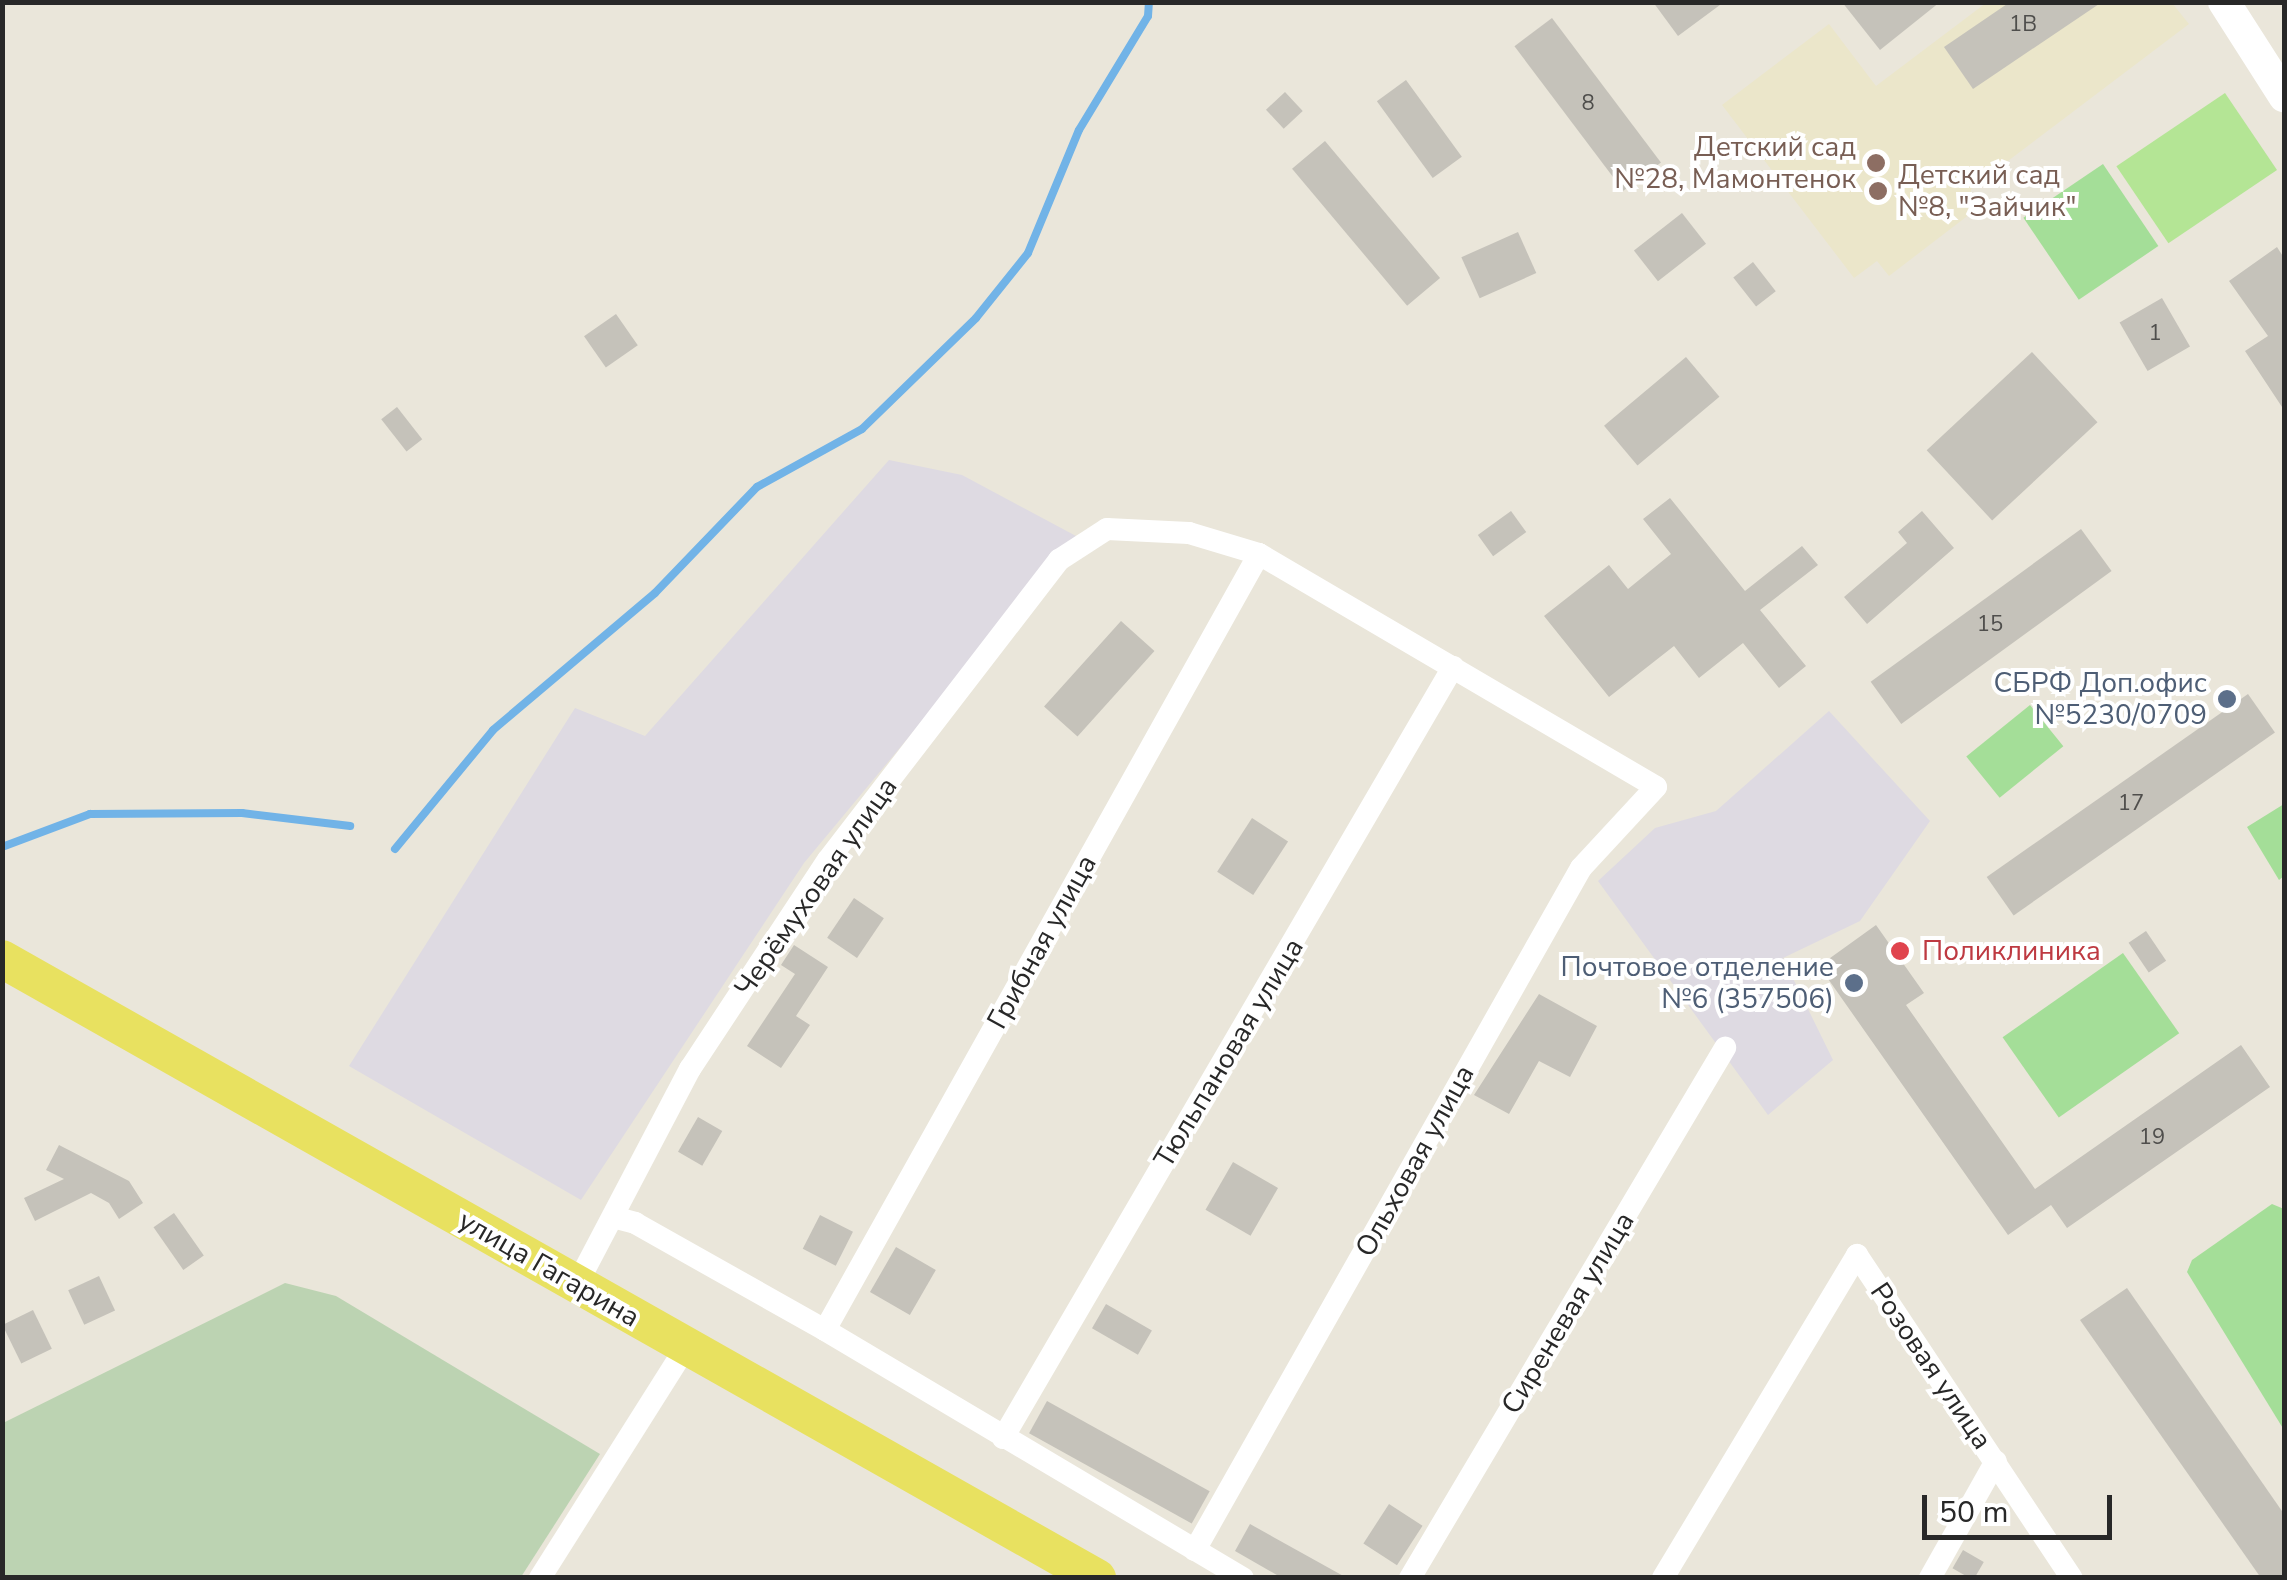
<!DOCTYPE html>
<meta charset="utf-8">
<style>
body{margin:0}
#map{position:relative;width:2287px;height:1580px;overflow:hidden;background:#eae6da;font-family:"Nunito Sans",sans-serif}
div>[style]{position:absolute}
.industrial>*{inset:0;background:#dedae2}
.education>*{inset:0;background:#ebe6ca}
.green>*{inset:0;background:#a4de98;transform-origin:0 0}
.cemetery>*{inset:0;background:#bcd3b2}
.pitch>*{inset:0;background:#b4e595;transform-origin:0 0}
.stream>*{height:8px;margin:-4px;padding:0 4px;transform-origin:4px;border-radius:4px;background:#71b3e7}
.building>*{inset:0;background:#c5c2ba;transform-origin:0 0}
.street>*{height:22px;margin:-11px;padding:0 11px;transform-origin:11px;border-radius:11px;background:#fff}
.secondary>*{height:32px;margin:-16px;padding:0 16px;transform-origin:16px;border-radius:16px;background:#fff}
.primary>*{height:38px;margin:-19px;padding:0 19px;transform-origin:19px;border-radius:19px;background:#e8e160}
.dots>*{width:28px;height:28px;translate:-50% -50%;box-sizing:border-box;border:5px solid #fff;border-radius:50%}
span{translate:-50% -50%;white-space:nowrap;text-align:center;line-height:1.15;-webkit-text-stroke:8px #fff;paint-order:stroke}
.number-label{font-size:22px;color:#4f4e4c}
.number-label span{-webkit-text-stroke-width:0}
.education-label{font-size:28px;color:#785e54}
.right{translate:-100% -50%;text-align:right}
.left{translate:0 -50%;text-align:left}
.service-label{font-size:28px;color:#4e5e75}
.street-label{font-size:28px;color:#282828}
.health-label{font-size:28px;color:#be3a42}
.frame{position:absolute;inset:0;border:5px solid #282828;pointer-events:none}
.scale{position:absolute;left:1922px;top:1495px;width:190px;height:45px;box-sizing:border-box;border:5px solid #282828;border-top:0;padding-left:12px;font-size:30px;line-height:35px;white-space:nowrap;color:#282828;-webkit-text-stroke:8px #fff;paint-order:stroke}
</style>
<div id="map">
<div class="industrial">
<div style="clip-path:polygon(889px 460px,962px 475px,1076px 536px,804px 863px,581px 1200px,349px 1066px,575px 708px,645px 736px)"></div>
<div style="clip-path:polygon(1829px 711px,1930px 821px,1860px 921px,1783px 958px,1833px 1060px,1768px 1115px,1598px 881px,1655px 828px,1716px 811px)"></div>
</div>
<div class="education">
<div style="clip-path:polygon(1986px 3px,2172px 3px,2189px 24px,1971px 189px,1970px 214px,1889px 276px,1877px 261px,1854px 278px,1722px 105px,1829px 24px,1876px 86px)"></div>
</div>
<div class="green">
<div style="left:2103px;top:164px;width:99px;height:96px;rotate:56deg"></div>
<div style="left:2030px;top:705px;width:53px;height:82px;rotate:51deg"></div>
<div style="clip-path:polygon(2284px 804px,2284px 876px,2279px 880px,2247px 827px)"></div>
<div style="left:2123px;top:953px;width:98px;height:147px;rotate:55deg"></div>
<div style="clip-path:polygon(2272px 1204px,2284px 1209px,2284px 1430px,2187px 1272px,2192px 1260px)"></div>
</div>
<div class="cemetery">
<div style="clip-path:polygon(285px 1283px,336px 1296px,600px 1454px,521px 1577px,3px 1577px,3px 1423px)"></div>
</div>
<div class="pitch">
<div style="left:2225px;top:93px;width:93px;height:131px;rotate:56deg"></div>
</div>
<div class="stream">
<div style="left:2px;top:847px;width:94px;rotate:-20.6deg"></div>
<div style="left:90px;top:814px;width:152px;rotate:-0.4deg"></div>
<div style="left:242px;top:813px;width:109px;rotate:6.9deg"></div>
<div style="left:395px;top:849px;width:154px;rotate:-50.5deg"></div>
<div style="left:493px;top:730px;width:212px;rotate:-40.2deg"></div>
<div style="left:655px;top:593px;width:147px;rotate:-46.1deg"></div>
<div style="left:757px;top:487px;width:120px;rotate:-28.9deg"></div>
<div style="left:862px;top:429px;width:159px;rotate:-44.2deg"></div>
<div style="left:976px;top:318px;width:83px;rotate:-51.3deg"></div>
<div style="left:1028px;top:253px;width:133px;rotate:-67.5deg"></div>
<div style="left:1079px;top:130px;width:133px;rotate:-58.8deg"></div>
<div style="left:1148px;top:16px;width:14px;rotate:-86deg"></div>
</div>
<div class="building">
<div style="clip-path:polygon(1653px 2px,1724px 2px,1678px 36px)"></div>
<div style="clip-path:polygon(1842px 2px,1940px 2px,1880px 50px)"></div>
<div style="clip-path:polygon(2010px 2px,2102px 2px,1973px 89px,1944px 47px)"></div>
<div style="left:1552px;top:18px;width:181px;height:47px;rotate:53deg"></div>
<div style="left:1406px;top:80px;width:95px;height:36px;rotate:54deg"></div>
<div style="left:1285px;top:92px;width:26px;height:26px;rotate:47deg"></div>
<div style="left:1325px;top:141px;width:179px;height:43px;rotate:50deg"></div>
<div style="left:1682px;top:213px;width:39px;height:61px;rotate:52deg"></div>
<div style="left:1518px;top:232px;width:45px;height:62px;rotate:66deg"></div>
<div style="clip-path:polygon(2277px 247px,2284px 258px,2284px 410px,2245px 351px,2268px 336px,2229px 281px)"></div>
<div style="left:1753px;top:262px;width:37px;height:25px;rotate:52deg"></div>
<div style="left:2162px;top:298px;width:56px;height:49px;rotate:60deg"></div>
<div style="left:616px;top:314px;width:38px;height:39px;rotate:55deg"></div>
<div style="left:2032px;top:352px;width:96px;height:144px;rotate:47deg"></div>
<div style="left:1686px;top:357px;width:52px;height:107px;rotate:50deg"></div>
<div style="left:397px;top:407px;width:41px;height:20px;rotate:52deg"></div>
<div style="clip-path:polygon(1670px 498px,1745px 591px,1802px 546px,1818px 565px,1760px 610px,1806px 666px,1779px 688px,1743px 643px,1699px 678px,1674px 646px,1609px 697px,1544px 616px,1609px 565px,1628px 589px,1671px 554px,1643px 519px)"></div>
<div style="left:1511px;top:511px;width:26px;height:41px;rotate:54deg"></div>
<div style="clip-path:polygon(1922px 511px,1954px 548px,1867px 624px,1844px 597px,1907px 543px,1898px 532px)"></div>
<div style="left:2081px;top:529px;width:52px;height:260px;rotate:54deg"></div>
<div style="left:1121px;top:621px;width:45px;height:115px;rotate:42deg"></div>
<div style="left:2248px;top:694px;width:47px;height:319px;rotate:55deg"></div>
<div style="left:1252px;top:818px;width:43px;height:64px;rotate:33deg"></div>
<div style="left:854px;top:898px;width:36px;height:48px;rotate:34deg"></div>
<div style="clip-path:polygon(1876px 925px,1924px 993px,1906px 1005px,2035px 1189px,2241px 1045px,2270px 1087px,2067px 1228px,2051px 1205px,2008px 1235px,1819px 966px)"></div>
<div style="left:2146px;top:931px;width:36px;height:21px;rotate:56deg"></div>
<div style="clip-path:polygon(794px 945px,828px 967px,796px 1016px,810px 1025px,781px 1068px,747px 1046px,795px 974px,781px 965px)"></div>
<div style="clip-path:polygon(1539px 994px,1597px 1026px,1570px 1077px,1539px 1061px,1509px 1114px,1474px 1095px)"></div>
<div style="left:698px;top:1117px;width:28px;height:40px;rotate:30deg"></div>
<div style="clip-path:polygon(59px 1145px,129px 1181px,143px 1203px,119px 1219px,109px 1203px,91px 1193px,35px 1221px,24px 1198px,64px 1179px,46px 1170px)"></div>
<div style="left:1233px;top:1162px;width:52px;height:55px;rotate:30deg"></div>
<div style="left:174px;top:1213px;width:52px;height:25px;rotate:55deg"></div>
<div style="left:820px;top:1215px;width:37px;height:38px;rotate:27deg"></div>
<div style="left:896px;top:1247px;width:46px;height:52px;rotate:30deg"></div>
<div style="left:99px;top:1276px;width:38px;height:34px;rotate:65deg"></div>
<div style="clip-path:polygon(2127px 1288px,2284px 1514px,2284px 1578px,2261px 1578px,2080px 1320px)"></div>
<div style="left:1106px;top:1304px;width:53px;height:28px;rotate:30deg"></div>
<div style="left:33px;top:1310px;width:43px;height:34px;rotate:64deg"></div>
<div style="left:1047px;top:1401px;width:186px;height:37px;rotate:29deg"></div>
<div style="left:1389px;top:1504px;width:40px;height:47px;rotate:33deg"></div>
<div style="clip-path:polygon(1250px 1524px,1347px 1578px,1282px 1578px,1235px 1551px)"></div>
<div style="left:1963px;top:1550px;width:24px;height:21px;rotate:30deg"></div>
</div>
<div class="street">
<div style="left:613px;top:1217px;width:23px;rotate:15deg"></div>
<div style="left:635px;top:1223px;width:218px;rotate:29.4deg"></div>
<div style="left:825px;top:1330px;width:486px;rotate:30.7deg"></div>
<div style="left:577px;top:1284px;width:243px;rotate:-62.3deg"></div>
<div style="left:690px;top:1069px;width:250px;rotate:-56.6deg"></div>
<div style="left:828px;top:860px;width:379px;rotate:-52.4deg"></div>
<div style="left:1059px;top:560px;width:57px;rotate:-32.9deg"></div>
<div style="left:1107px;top:529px;width:82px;rotate:2.8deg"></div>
<div style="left:1189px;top:533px;width:73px;rotate:16.7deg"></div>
<div style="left:1259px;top:554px;width:460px;rotate:30.4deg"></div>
<div style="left:1656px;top:787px;width:110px;rotate:132.8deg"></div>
<div style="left:1581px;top:868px;width:784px;rotate:119.51deg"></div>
<div style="left:825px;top:1330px;width:889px;rotate:-60.78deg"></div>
<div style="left:1003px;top:1438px;width:893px;rotate:-59.73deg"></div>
<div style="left:540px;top:1578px;width:273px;rotate:-57.7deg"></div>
<div style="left:1410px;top:1578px;width:617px;rotate:-59.28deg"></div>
<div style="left:1663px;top:1578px;width:377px;rotate:-59deg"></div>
<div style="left:1857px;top:1255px;width:388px;rotate:56.4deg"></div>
<div style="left:1930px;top:1578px;width:134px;rotate:-60.6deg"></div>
</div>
<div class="secondary">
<div style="left:2224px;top:2px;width:112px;rotate:57.4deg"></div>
</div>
<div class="primary">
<div style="left:2px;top:959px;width:1258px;rotate:29.48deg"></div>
</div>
<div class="dots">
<div style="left:1876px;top:163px;background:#8d6e63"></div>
<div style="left:1878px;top:191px;background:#8d6e63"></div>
<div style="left:2227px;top:699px;background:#5c6f8a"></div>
<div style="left:1900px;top:951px;background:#e0444e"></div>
<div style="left:1854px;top:983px;background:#5c6f8a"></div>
</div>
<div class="number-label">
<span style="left:2023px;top:25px">1В</span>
<span style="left:1588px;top:104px">8</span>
<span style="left:2155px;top:334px">1</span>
<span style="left:1990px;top:625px">15</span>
<span style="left:2131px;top:804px">17</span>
<span style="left:2152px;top:1138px">19</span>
</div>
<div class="education-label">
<span class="right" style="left:1856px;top:163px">Детский сад<br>№28, Мамонтенок</span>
<span class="left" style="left:1898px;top:191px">Детский сад<br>№8, "Зайчик"</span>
</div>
<div class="service-label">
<span class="right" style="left:2207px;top:699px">СБРФ Доп.офис<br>№5230/0709</span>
<span class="right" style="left:1834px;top:983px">Почтовое отделение<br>№6 (357506)</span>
</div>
<div class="street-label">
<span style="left:816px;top:887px;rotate:-55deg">Черёмуховая улица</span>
<span style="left:1042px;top:942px;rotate:-61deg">Грибная улица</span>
<span style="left:1229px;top:1053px;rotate:-59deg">Тюльпановая улица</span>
<span style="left:1415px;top:1161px;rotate:-61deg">Ольховая улица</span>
<span style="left:549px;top:1269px;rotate:30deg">улица Гагарина</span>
<span style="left:1568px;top:1313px;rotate:-59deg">Сиреневая улица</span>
<span style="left:1931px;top:1366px;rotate:56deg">Розовая улица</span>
</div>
<div class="health-label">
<span class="left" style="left:1922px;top:951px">Поликлиника</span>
</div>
<div class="frame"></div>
<div class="scale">50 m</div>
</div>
